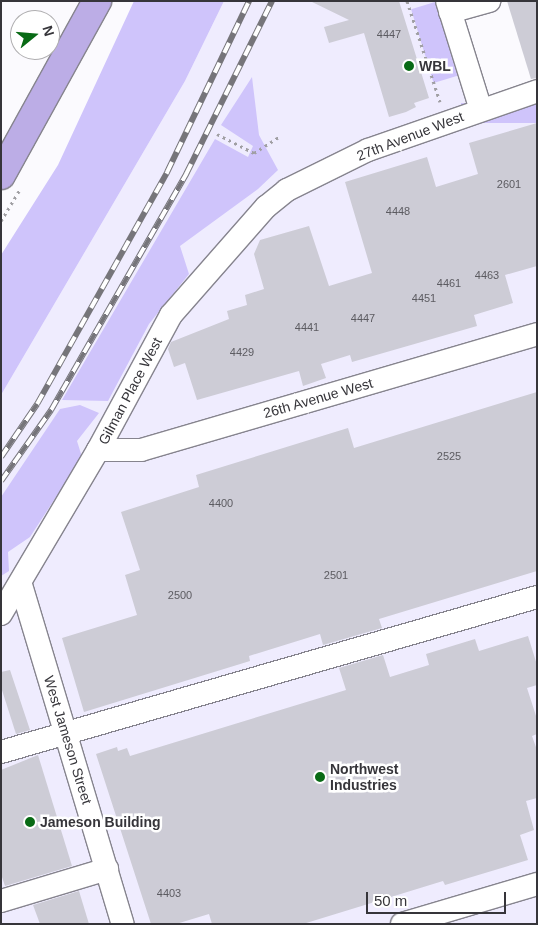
<!DOCTYPE html>
<style>
body{margin:0}
#map{position:relative;width:538px;height:925px;overflow:hidden;background:#fbfafe;font-family:Helvetica,sans-serif}
div>[style]{position:absolute}
.built>*{inset:0;background:#efecfe}
.green>*{inset:0;background:#cfc4fb;transform-origin:0 0}
.building>*{inset:0;background:#cdccd6}
.path>*{height:3px;margin-top:-1.5px;transform-origin:0;background:repeating-linear-gradient(90deg,#a09fa3 0 2.5px,transparent 0 6.5px)}
.roads{filter:drop-shadow(1px 0 #86848e) drop-shadow(-1px 0 #86848e) drop-shadow(0 1px #86848e) drop-shadow(0 -1px #86848e)}
.minor>*{height:22px;margin:-11px;padding:0 11px;transform-origin:11px;border-radius:11px;background:#fff}
.major>*{height:28px;margin:-14px;padding:0 14px;transform-origin:14px;border-radius:14px;background:#bcade6}
.rail>*{height:5.5px;margin-top:-2.75px;transform-origin:0;background:repeating-linear-gradient(90deg,#fff 0 11px,#76757a 0 22px);box-sizing:border-box;border-block:1px solid #76757a}
.dots>*{width:14px;height:14px;translate:-50% -50%;box-sizing:border-box;border:2px solid #fff;border-radius:50%}
span{translate:-50% -50%;white-space:nowrap;text-align:center;line-height:1.15;-webkit-text-stroke:5px #fff;paint-order:stroke}
.number-label{font-size:11px;color:#5c5b61}
.number-label span{-webkit-text-stroke-width:0}
.poi-label{font-size:14px;color:#36353a;font-weight:700}
.left{translate:0 -50%;text-align:left}
.street-label{font-size:14px;color:#36353a}
.frame{position:absolute;inset:0;border:2px solid #36353a;pointer-events:none}
.north{position:absolute;left:10px;top:10px;width:50px;height:50px;box-sizing:border-box;background:#fff;border:1px solid #afaeb0;border-radius:50%;rotate:73deg;font-size:14px;font-weight:700;line-height:20px;text-align:center;color:#36353a}
.north::after{content:'';display:block;margin:auto;width:18px;height:22px;background:#086a15;clip-path:polygon(50% 0,100% 100%,50% 72%,0 100%)}
.scale{position:absolute;left:366px;top:892px;width:140px;height:22px;box-sizing:border-box;border:2px solid #36353a;border-top:0;padding-left:6px;font-size:15px;line-height:18px;white-space:nowrap;color:#36353a;-webkit-text-stroke:4px #fff;paint-order:stroke}
</style>
<div id="map">
<div class="built">
<div style="clip-path:polygon(224px 1px,435px 1px,472px 123px,537px 103px,537px 924px,1px 924px,1px 395px,185px 81px)"></div>
</div>
<div class="green">
<div style="clip-path:polygon(134px 1px,224px 1px,185px 81px,1px 395px,1px 255px,58px 165px)"></div>
<div style="left:435px;top:2px;width:77px;height:25px;rotate:73deg"></div>
<div style="clip-path:polygon(252px 77px,259px 135px,278px 170px,258px 189px,180px 246px,189px 274px,149px 324px,108px 401px,62px 400px,215px 139px,248px 157px,253px 146px,221px 125px)"></div>
<div style="left:537px;top:103px;width:20px;height:76px;rotate:90deg"></div>
<div style="clip-path:polygon(80px 405px,99px 413px,77px 441px,82px 457px,30px 537px,8px 552px,9px 571px,1px 576px,1px 497px,60px 409px)"></div>
</div>
<div class="building">
<div style="clip-path:polygon(310px 1px,399px 1px,429px 98px,414px 103px,416px 107px,406px 112px,389px 117px,364px 33px,329px 43px,324px 27px,349px 20px)"></div>
<div style="clip-path:polygon(507px 1px,537px 1px,537px 78px,531px 79px)"></div>
<div style="clip-path:polygon(537px 123px,537px 266px,505px 275px,513px 303px,474px 315px,477px 326px,352px 362px,350px 355px,321px 364px,326px 378px,303px 386px,299px 371px,197px 400px,185px 363px,174px 367px,168px 349px,171px 342px,229px 319px,227px 311px,247px 305px,245px 295px,264px 289px,254px 254px,260px 240px,309px 226px,329px 286px,372px 273px,345px 182px,427px 157px,436px 187px,478px 174px,469px 143px)"></div>
<div style="clip-path:polygon(537px 392px,537px 571px,379px 619px,382px 628px,323px 645px,320px 634px,249px 656px,250px 661px,84px 712px,62px 638px,137px 615px,125px 575px,140px 570px,121px 512px,199px 487px,196px 475px,348px 428px,354px 448px)"></div>
<div style="clip-path:polygon(528px 636px,537px 665px,537px 685px,527px 688px,537px 719px,537px 734px,532px 736px,537px 750px,537px 798px,526px 801px,534px 830px,520px 835px,528px 860px,445px 885px,443px 881px,303px 924px,212px 924px,209px 914px,176px 924px,151px 924px,96px 754px,117px 747px,118px 751px,127px 748px,130px 756px,346px 690px,339px 668px,383px 655px,390px 677px,429px 665px,426px 654px,475px 639px,479px 651px)"></div>
<div style="clip-path:polygon(10px 670px,30px 730px,16px 734px,1px 687px,1px 672px)"></div>
<div style="clip-path:polygon(38px 755px,72px 866px,5px 886px,1px 874px,1px 770px)"></div>
<div style="clip-path:polygon(79px 891px,89px 924px,40px 924px,33px 905px)"></div>
</div>
<div class="path">
<div style="left:407px;top:1px;width:106px;rotate:71.9deg"></div>
<div style="left:217px;top:134px;width:42px;rotate:27.2deg"></div>
<div style="left:254px;top:153px;width:30px;rotate:-33deg"></div>
<div style="left:1px;top:221px;width:37px;rotate:-59deg"></div>
</div>
<div class="roads">
<div class="minor">
<div style="left:447px;top:1px;width:114px;rotate:72.7deg"></div>
<div style="left:450px;top:12px;width:41px;rotate:-15.8deg"></div>
<div style="left:98px;top:450px;width:43px"></div>
<div style="left:141px;top:450px;width:413px;rotate:-16.3deg"></div>
<div style="left:21px;top:585px;width:354px;rotate:73.3deg"></div>
<div style="left:1px;top:614px;width:191px;rotate:-59.4deg"></div>
<div style="left:98px;top:450px;width:153px;rotate:-61.6deg"></div>
<div style="left:171px;top:315px;width:144px;rotate:-48.7deg"></div>
<div style="left:266px;top:207px;width:27px;rotate:-39deg"></div>
<div style="left:287px;top:190px;width:90px;rotate:-26.3deg"></div>
<div style="left:368px;top:150px;width:179px;rotate:-19.2deg"></div>
<div style="left:1px;top:752px;width:558px;rotate:-16.13deg"></div>
<div style="left:1px;top:901px;width:111px;rotate:-16.8deg"></div>
<div style="left:402px;top:924px;width:141px;rotate:-16.5deg"></div>
</div>
<div class="major">
<div style="left:1px;top:175px;width:199px;rotate:-61.1deg"></div>
</div>
</div>
<div class="rail">
<div style="left:1px;top:457px;width:64px;rotate:-55.8deg"></div>
<div style="left:37px;top:404px;width:266px;rotate:-60.7deg"></div>
<div style="left:167px;top:172px;width:190px;rotate:-64.4deg"></div>
<div style="left:1px;top:481px;width:87px;rotate:-54.8deg"></div>
<div style="left:51px;top:410px;width:272px;rotate:-60.2deg"></div>
<div style="left:186px;top:174px;width:193px;rotate:-63.6deg"></div>
</div>
<div class="dots">
<div style="left:409px;top:66px;background:#086a15"></div>
<div style="left:320px;top:777px;background:#086a15"></div>
<div style="left:30px;top:822px;background:#086a15"></div>
</div>
<div class="number-label">
<span style="left:389px;top:34px">4447</span>
<span style="left:509px;top:184px">2601</span>
<span style="left:398px;top:211px">4448</span>
<span style="left:487px;top:275px">4463</span>
<span style="left:449px;top:283px">4461</span>
<span style="left:424px;top:298px">4451</span>
<span style="left:363px;top:318px">4447</span>
<span style="left:307px;top:327px">4441</span>
<span style="left:242px;top:352px">4429</span>
<span style="left:449px;top:456px">2525</span>
<span style="left:221px;top:503px">4400</span>
<span style="left:336px;top:575px">2501</span>
<span style="left:180px;top:595px">2500</span>
<span style="left:169px;top:893px">4403</span>
</div>
<div class="poi-label">
<span class="left" style="left:419px;top:66px">WBL</span>
<span class="left" style="left:330px;top:777px">Northwest<br>Industries</span>
<span class="left" style="left:40px;top:822px">Jameson Building</span>
</div>
<div class="street-label">
<span style="left:410px;top:136px;rotate:-21deg">27th Avenue West</span>
<span style="left:130px;top:391px;rotate:-62deg">Gilman Place West</span>
<span style="left:318px;top:398px;rotate:-16deg">26th Avenue West</span>
<span style="left:68px;top:740px;rotate:73deg">West Jameson Street</span>
</div>
<div class="frame"></div>
<div class="north">N</div>
<div class="scale">50 m</div>
</div>
